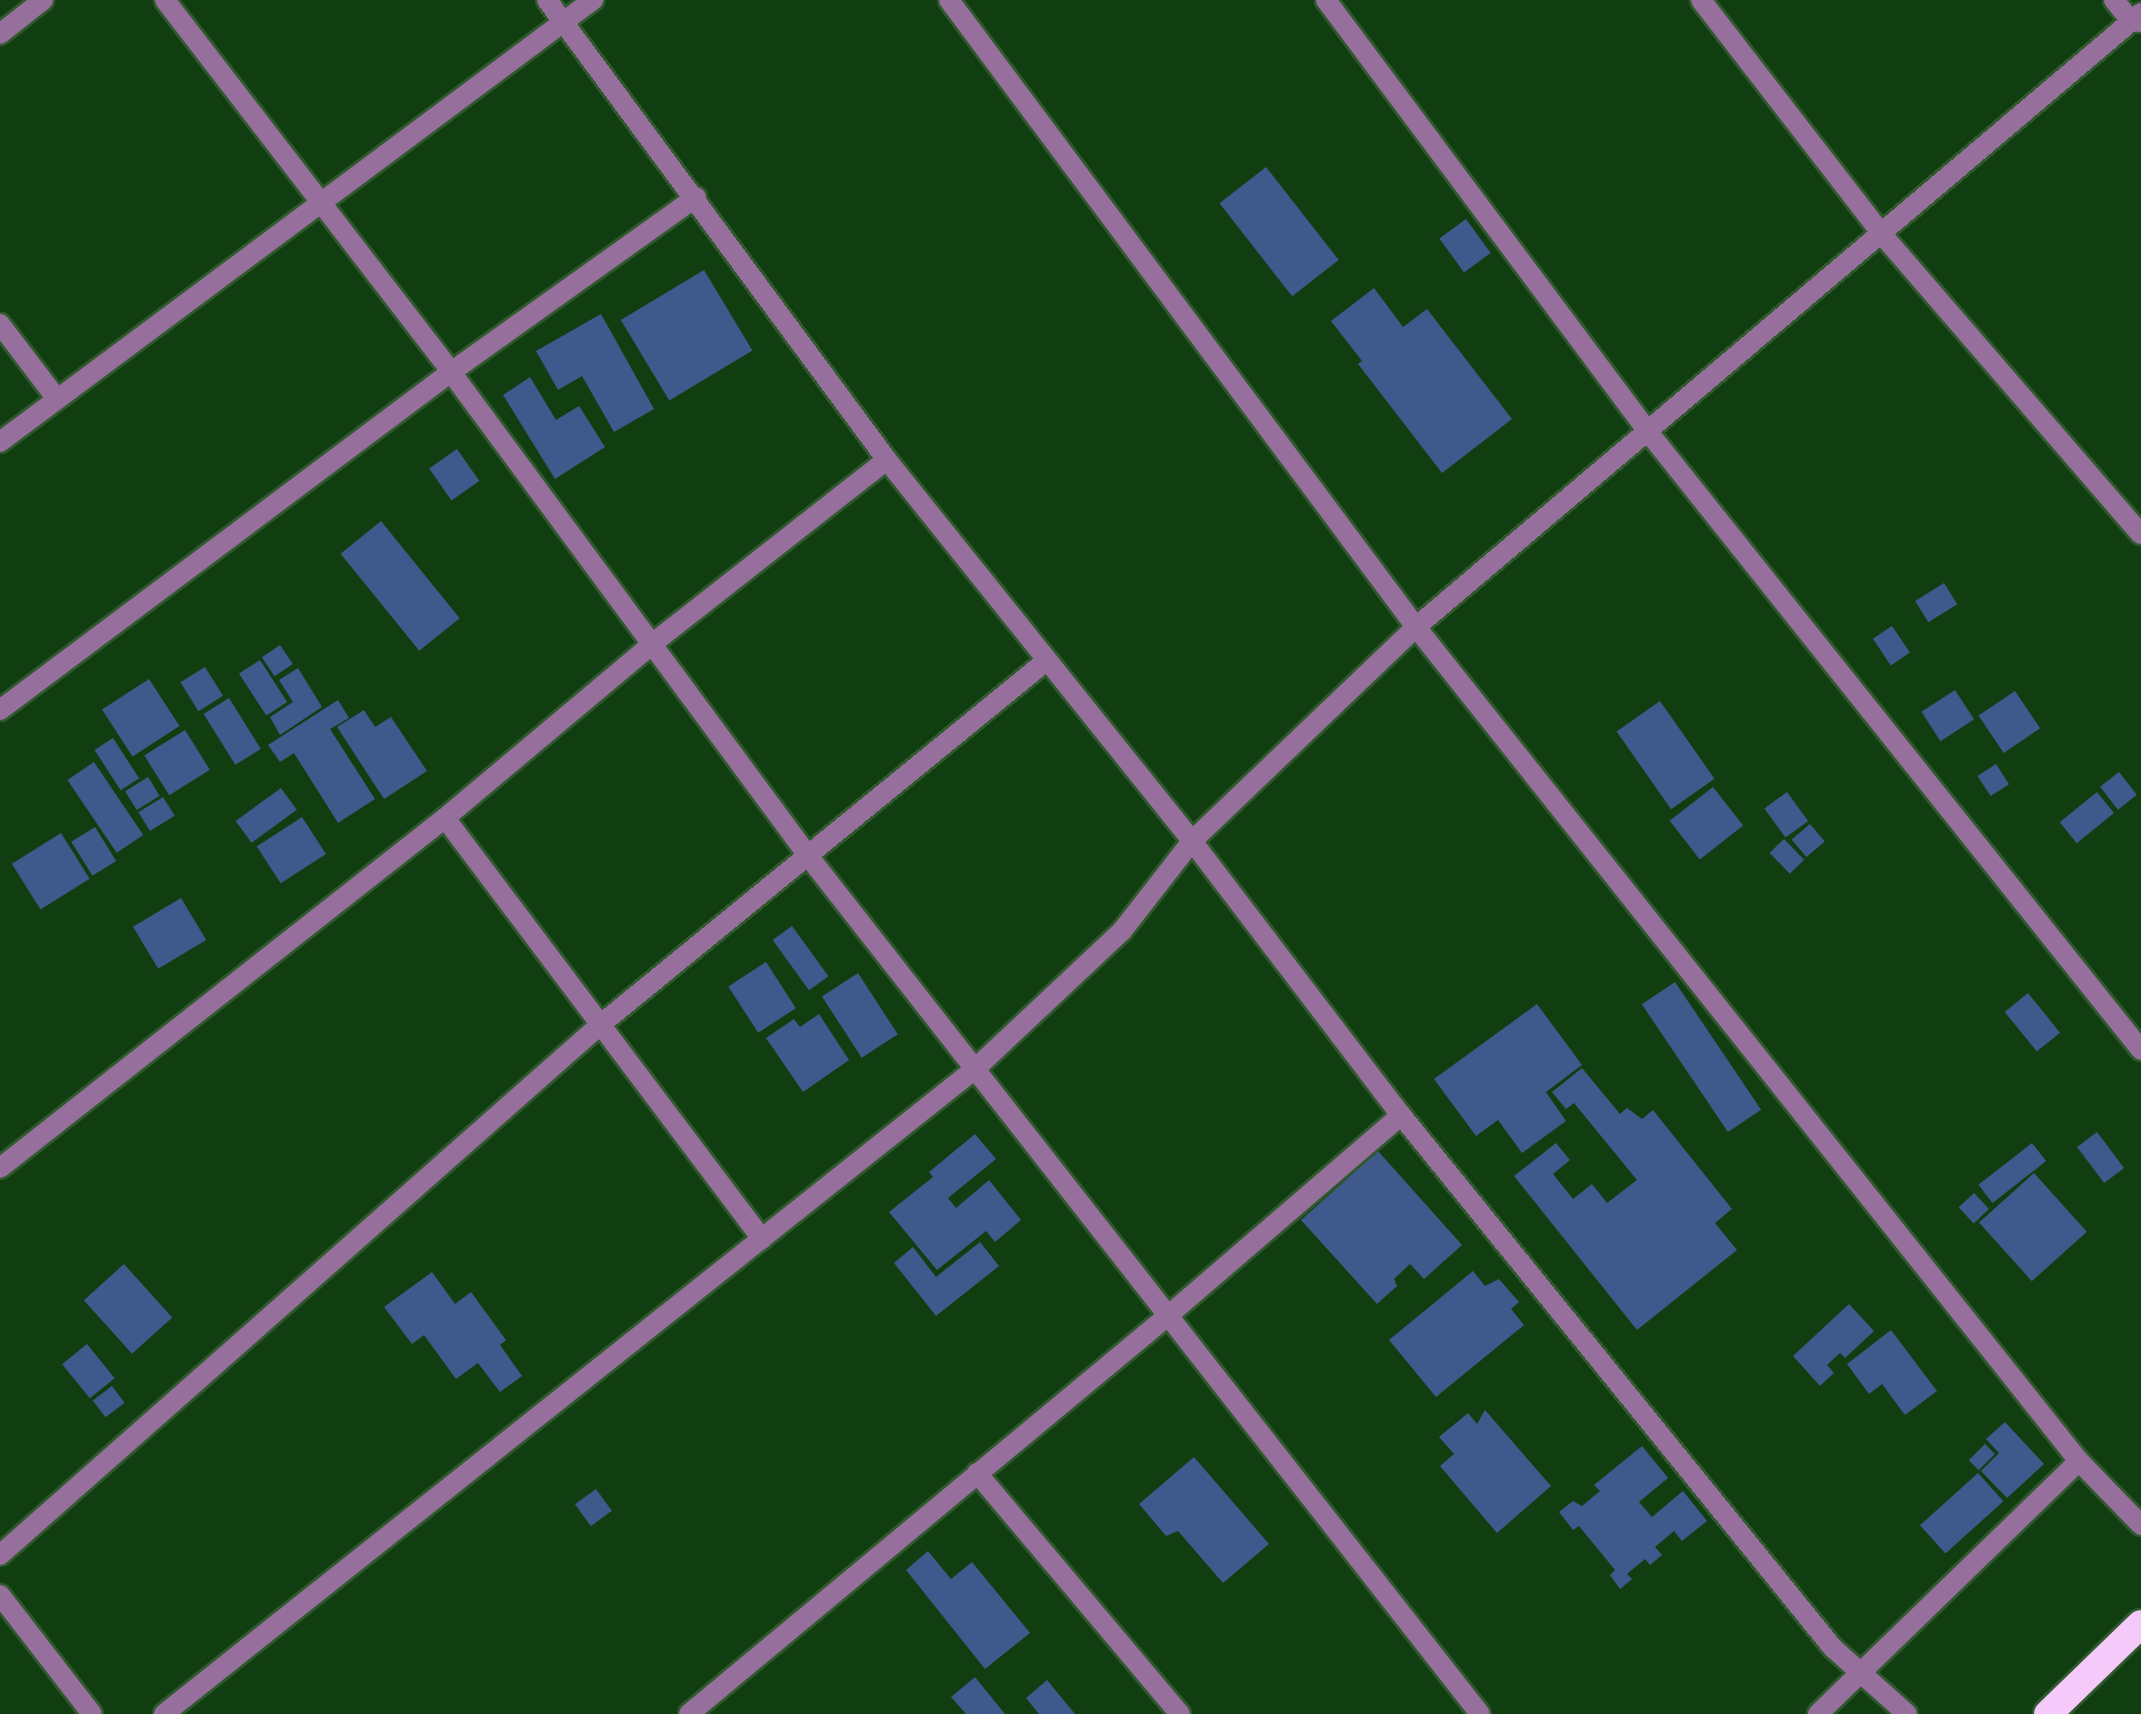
<!DOCTYPE html>
<style>
body{margin:0}
#map{position:relative;width:2141px;height:1714px;overflow:hidden;background:#113e10;font-family:"Sofia Sans Condensed",sans-serif}
div>[style]{position:absolute}
.building>*{inset:0;background:#3f598c;transform-origin:0 0}
.roads{filter:drop-shadow(2px 0 #30592e) drop-shadow(-2px 0 #30592e) drop-shadow(0 2px #30592e) drop-shadow(0 -2px #30592e)}
.minor>*{height:20px;margin:-10px;padding:0 10px;transform-origin:10px;border-radius:10px;background:#976f9c}
.trunk>*{height:28px;margin:-14px;padding:0 14px;transform-origin:14px;border-radius:14px;background:#f5cafa}
span{translate:-50% -50%;white-space:nowrap;text-align:center;line-height:1.15;-webkit-text-stroke:8px #043305;paint-order:stroke}
</style>
<div id="map">
<div class="building">
<div style="left:1266px;top:167px;width:118px;height:59px;rotate:52deg"></div>
<div style="left:1466px;top:219px;width:42px;height:33px;rotate:54deg"></div>
<div style="left:704px;top:270px;width:94px;height:97px;rotate:59deg"></div>
<div style="clip-path:polygon(1374px 288px,1403px 327px,1427px 309px,1512px 419px,1442px 473px,1358px 364px,1362px 361px,1331px 321px)"></div>
<div style="clip-path:polygon(601px 314px,654px 409px,614px 432px,582px 376px,558px 390px,536px 351px)"></div>
<div style="clip-path:polygon(530px 377px,556px 420px,579px 406px,605px 447px,555px 479px,503px 395px)"></div>
<div style="left:457px;top:449px;width:39px;height:34px;rotate:55deg"></div>
<div style="left:381px;top:521px;width:125px;height:52px;rotate:51deg"></div>
<div style="left:1944px;top:583px;width:25px;height:34px;rotate:58deg"></div>
<div style="left:1892px;top:626px;width:32px;height:23px;rotate:56deg"></div>
<div style="left:280px;top:645px;width:23px;height:22px;rotate:56deg"></div>
<div style="left:260px;top:660px;width:50px;height:25px;rotate:57deg"></div>
<div style="left:205px;top:667px;width:34px;height:29px;rotate:58deg"></div>
<div style="clip-path:polygon(298px 668px,322px 707px,280px 735px,270px 717px,293px 702px,279px 680px)"></div>
<div style="left:149px;top:679px;width:56px;height:56px;rotate:57deg"></div>
<div style="left:1955px;top:690px;width:35px;height:40px;rotate:57deg"></div>
<div style="left:2015px;top:691px;width:45px;height:44px;rotate:56deg"></div>
<div style="left:229px;top:698px;width:60px;height:30px;rotate:58deg"></div>
<div style="clip-path:polygon(338px 700px,349px 718px,330px 729px,375px 799px,338px 823px,294px 753px,280px 762px,268px 745px)"></div>
<div style="left:1660px;top:701px;width:95px;height:53px;rotate:55deg"></div>
<div style="clip-path:polygon(364px 710px,375px 727px,391px 717px,427px 771px,384px 799px,337px 727px)"></div>
<div style="left:185px;top:730px;width:47px;height:48px;rotate:58deg"></div>
<div style="left:113px;top:738px;width:48px;height:22px;rotate:57deg"></div>
<div style="left:94px;top:762px;width:88px;height:32px;rotate:56deg"></div>
<div style="left:1996px;top:764px;width:24px;height:22px;rotate:57deg"></div>
<div style="left:2119px;top:772px;width:29px;height:24px;rotate:52deg"></div>
<div style="left:148px;top:777px;width:22px;height:27px;rotate:58deg"></div>
<div style="left:1713px;top:787px;width:49px;height:55px;rotate:52deg"></div>
<div style="left:281px;top:788px;width:27px;height:56px;rotate:54deg"></div>
<div style="left:1787px;top:792px;width:36px;height:28px;rotate:54deg"></div>
<div style="left:2097px;top:792px;width:27px;height:48px;rotate:51deg"></div>
<div style="left:163px;top:797px;width:22px;height:29px;rotate:58deg"></div>
<div style="left:302px;top:817px;width:44px;height:54px;rotate:57deg"></div>
<div style="left:1810px;top:824px;width:23px;height:24px;rotate:50deg"></div>
<div style="left:95px;top:827px;width:40px;height:28px;rotate:58deg"></div>
<div style="left:61px;top:833px;width:54px;height:58px;rotate:58deg"></div>
<div style="left:1784px;top:839px;width:29px;height:20px;rotate:46deg"></div>
<div style="left:181px;top:898px;width:49px;height:56px;rotate:59deg"></div>
<div style="left:792px;top:926px;width:62px;height:24px;rotate:54deg"></div>
<div style="left:766px;top:962px;width:55px;height:45px;rotate:57deg"></div>
<div style="left:858px;top:973px;width:73px;height:43px;rotate:57deg"></div>
<div style="left:1675px;top:982px;width:154px;height:40px;rotate:56deg"></div>
<div style="left:2028px;top:993px;width:51px;height:30px;rotate:51deg"></div>
<div style="clip-path:polygon(1537px 1004px,1582px 1065px,1546px 1092px,1566px 1121px,1522px 1153px,1498px 1120px,1476px 1136px,1434px 1079px)"></div>
<div style="clip-path:polygon(819px 1014px,849px 1060px,803px 1092px,766px 1038px,794px 1019px,800px 1027px)"></div>
<div style="clip-path:polygon(1582px 1068px,1620px 1114px,1627px 1108px,1642px 1119px,1653px 1110px,1732px 1209px,1715px 1223px,1737px 1250px,1637px 1330px,1514px 1176px,1556px 1143px,1570px 1160px,1553px 1174px,1573px 1199px,1592px 1184px,1607px 1203px,1637px 1180px,1574px 1103px,1566px 1109px,1552px 1092px)"></div>
<div style="left:2097px;top:1132px;width:45px;height:25px;rotate:53deg"></div>
<div style="clip-path:polygon(975px 1134px,996px 1159px,948px 1198px,956px 1208px,989px 1180px,1021px 1220px,995px 1242px,986px 1231px,937px 1270px,889px 1212px,933px 1177px,929px 1172px)"></div>
<div style="left:2032px;top:1143px;width:23px;height:68px;rotate:52deg"></div>
<div style="clip-path:polygon(1378px 1151px,1462px 1245px,1424px 1279px,1410px 1264px,1394px 1279px,1397px 1286px,1377px 1304px,1301px 1220px)"></div>
<div style="left:2034px;top:1173px;width:79px;height:74px;rotate:48deg"></div>
<div style="left:1974px;top:1193px;width:22px;height:21px;rotate:47deg"></div>
<div style="clip-path:polygon(980px 1242px,999px 1266px,936px 1316px,894px 1263px,913px 1247px,936px 1277px)"></div>
<div style="left:124px;top:1264px;width:72px;height:54px;rotate:48deg"></div>
<div style="clip-path:polygon(1473px 1271px,1485px 1286px,1499px 1279px,1519px 1302px,1511px 1309px,1524px 1325px,1436px 1397px,1389px 1340px)"></div>
<div style="clip-path:polygon(432px 1272px,455px 1304px,471px 1292px,506px 1340px,500px 1345px,522px 1376px,500px 1392px,478px 1363px,456px 1379px,424px 1335px,412px 1344px,384px 1307px)"></div>
<div style="clip-path:polygon(1849px 1304px,1874px 1331px,1845px 1358px,1840px 1353px,1827px 1365px,1834px 1373px,1820px 1386px,1793px 1356px)"></div>
<div style="clip-path:polygon(1891px 1330px,1937px 1391px,1905px 1415px,1882px 1384px,1869px 1394px,1847px 1364px)"></div>
<div style="left:87px;top:1344px;width:44px;height:32px;rotate:51deg"></div>
<div style="left:112px;top:1386px;width:21px;height:24px;rotate:53deg"></div>
<div style="clip-path:polygon(1485px 1410px,1551px 1486px,1497px 1533px,1440px 1466px,1454px 1454px,1439px 1437px,1468px 1413px,1477px 1424px)"></div>
<div style="clip-path:polygon(2005px 1422px,2044px 1464px,2007px 1498px,1981px 1471px,1999px 1453px,1986px 1439px)"></div>
<div style="left:1985px;top:1444px;width:14px;height:23px;rotate:45deg"></div>
<div style="clip-path:polygon(1642px 1446px,1668px 1478px,1639px 1502px,1652px 1517px,1683px 1491px,1707px 1521px,1682px 1541px,1674px 1531px,1655px 1547px,1662px 1555px,1650px 1565px,1645px 1559px,1627px 1574px,1632px 1579px,1620px 1589px,1610px 1575px,1615px 1570px,1579px 1526px,1573px 1530px,1559px 1512px,1573px 1501px,1582px 1506px,1600px 1491px,1594px 1485px)"></div>
<div style="clip-path:polygon(1194px 1457px,1269px 1544px,1223px 1583px,1178px 1531px,1166px 1536px,1139px 1504px)"></div>
<div style="left:1978px;top:1473px;width:38px;height:78px;rotate:48deg"></div>
<div style="left:596px;top:1489px;width:27px;height:26px;rotate:54deg"></div>
<div style="clip-path:polygon(928px 1551px,951px 1579px,972px 1562px,1030px 1633px,985px 1669px,906px 1570px)"></div>
<div style="clip-path:polygon(975px 1677px,1005px 1714px,966px 1714px,951px 1697px)"></div>
<div style="clip-path:polygon(1047px 1680px,1075px 1714px,1039px 1714px,1026px 1698px)"></div>
</div>
<div class="roads">
<div class="minor">
<div style="left:165px;top:0;width:469px;rotate:52.4deg"></div>
<div style="left:451px;top:372px;width:603px;rotate:53.57deg"></div>
<div style="left:809px;top:857px;width:1088px;rotate:51.94deg"></div>
<div style="left:547px;top:0;width:572px;rotate:53.53deg"></div>
<div style="left:887px;top:460px;width:488px;rotate:51.3deg"></div>
<div style="left:1192px;top:841px;width:345px;rotate:52.7deg"></div>
<div style="left:1401px;top:1115px;width:686px;rotate:50.98deg"></div>
<div style="left:1833px;top:1648px;width:99px;rotate:41.7deg"></div>
<div style="left:949px;top:0;width:782px;rotate:53.32deg"></div>
<div style="left:1416px;top:627px;width:1065px;rotate:51.52deg"></div>
<div style="left:2079px;top:1461px;width:89px;rotate:45.9deg"></div>
<div style="left:1326px;top:0;width:540px;rotate:53.28deg"></div>
<div style="left:1649px;top:433px;width:789px;rotate:51.43deg"></div>
<div style="left:1701px;top:0;width:293px;rotate:52.3deg"></div>
<div style="left:1880px;top:232px;width:399px;rotate:49.2deg"></div>
<div style="left:2114px;top:0;width:27px;rotate:51deg"></div>
<div style="left:2131px;top:21px;width:10px;rotate:6deg"></div>
<div style="left:0;top:34px;width:55px;rotate:-38.3deg"></div>
<div style="left:0;top:324px;width:94px;rotate:52.8deg"></div>
<div style="left:0;top:442px;width:740px;rotate:-36.7deg"></div>
<div style="left:0;top:710px;width:564px;rotate:-36.85deg"></div>
<div style="left:451px;top:372px;width:301px;rotate:-35.5deg"></div>
<div style="left:445px;top:818px;width:527px;rotate:53.02deg"></div>
<div style="left:0;top:1168px;width:566px;rotate:-38.19deg"></div>
<div style="left:445px;top:818px;width:270px;rotate:-40deg"></div>
<div style="left:652px;top:644px;width:298px;rotate:-38.1deg"></div>
<div style="left:977px;top:1473px;width:315px;rotate:49.9deg"></div>
<div style="left:0;top:1555px;width:801px;rotate:-41.46deg"></div>
<div style="left:600px;top:1025px;width:574px;rotate:-39.21deg"></div>
<div style="left:0;top:1595px;width:150px;rotate:52.3deg"></div>
<div style="left:164px;top:1714px;width:1038px;rotate:-38.5deg"></div>
<div style="left:976px;top:1068px;width:200px;rotate:-43.2deg"></div>
<div style="left:1122px;top:931px;width:114px;rotate:-52.1deg"></div>
<div style="left:1192px;top:841px;width:310px;rotate:-43.7deg"></div>
<div style="left:1416px;top:627px;width:950px;rotate:-40.26deg"></div>
<div style="left:689px;top:1714px;width:626px;rotate:-39.75deg"></div>
<div style="left:1170px;top:1314px;width:305px;rotate:-40.7deg"></div>
<div style="left:1818px;top:1714px;width:363px;rotate:-44.1deg"></div>
</div>
<div class="trunk">
<div style="left:2048px;top:1714px;width:129px;rotate:-44.1deg"></div>
</div>
</div>
</div>
